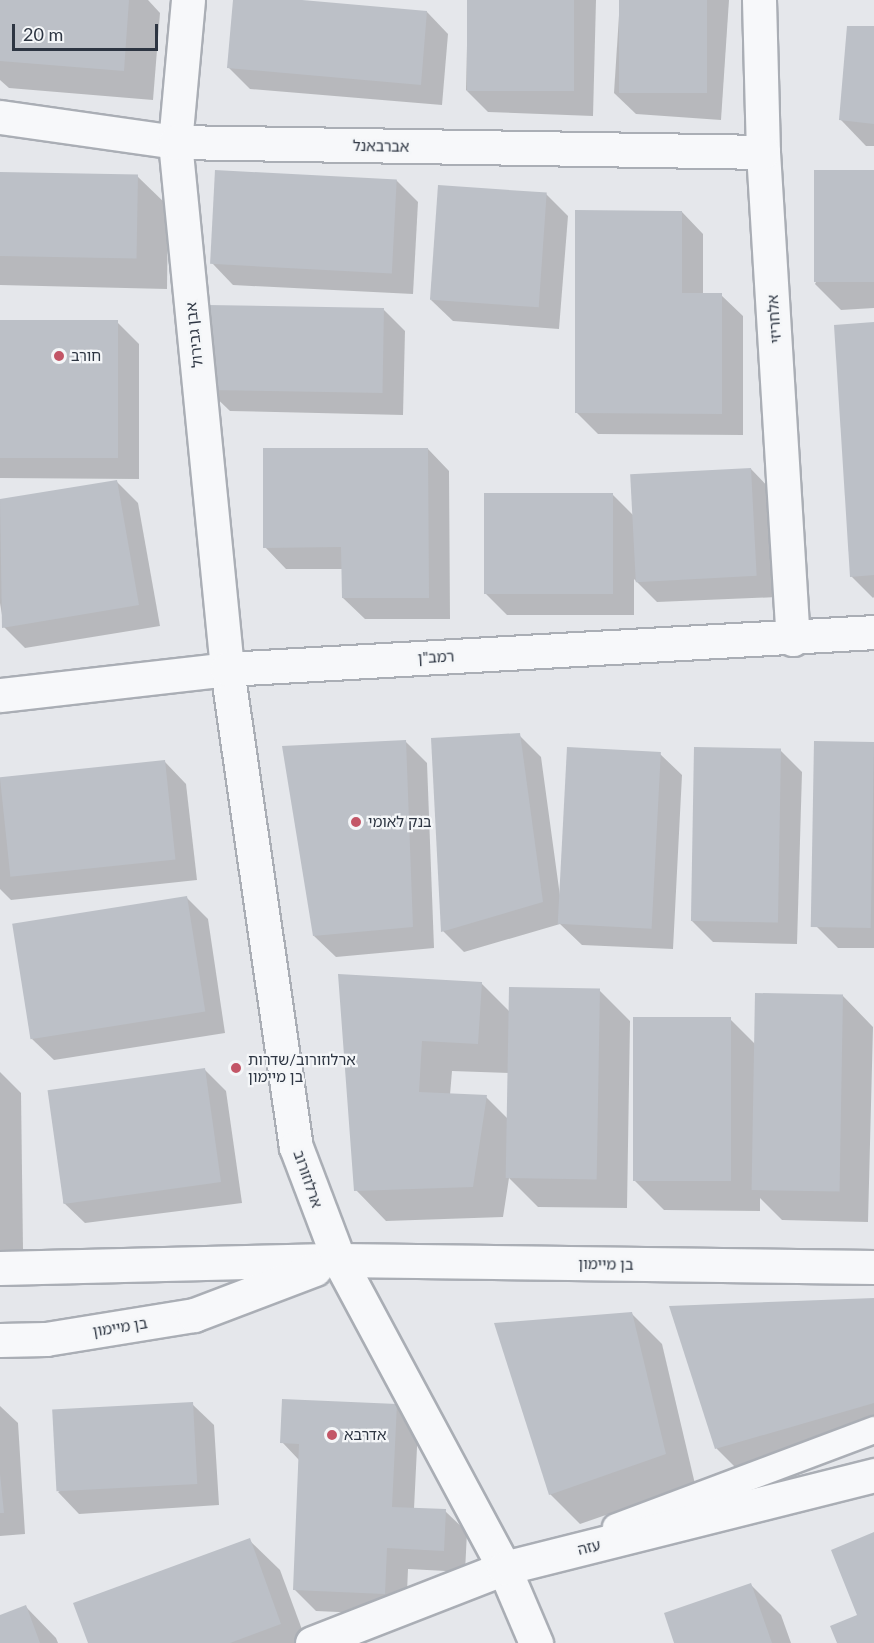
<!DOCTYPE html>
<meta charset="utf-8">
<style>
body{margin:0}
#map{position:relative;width:874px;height:1643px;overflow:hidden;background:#e5e7eb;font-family:Lato,"Noto Sans Hebrew",sans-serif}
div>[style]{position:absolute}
.shadow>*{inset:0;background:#0003}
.building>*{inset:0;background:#bcc0c7;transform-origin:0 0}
.roads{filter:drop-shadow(2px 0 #aaaeb5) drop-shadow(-2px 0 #aaaeb5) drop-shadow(0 2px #aaaeb5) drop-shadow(0 -2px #aaaeb5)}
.service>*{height:26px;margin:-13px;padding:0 13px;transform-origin:13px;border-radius:13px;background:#f7f8fa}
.minor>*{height:33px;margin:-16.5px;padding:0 16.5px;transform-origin:16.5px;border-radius:16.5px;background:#f7f8fa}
.tertiary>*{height:33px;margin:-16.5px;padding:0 16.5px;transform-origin:16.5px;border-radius:16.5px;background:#f7f8fa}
.dots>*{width:16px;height:16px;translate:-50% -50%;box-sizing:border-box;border:3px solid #f4f6f8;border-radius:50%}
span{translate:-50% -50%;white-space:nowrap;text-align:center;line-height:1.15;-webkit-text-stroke:4.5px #f4f6f8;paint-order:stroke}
.street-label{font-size:15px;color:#2d3542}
.poi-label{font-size:15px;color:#2d3542}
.left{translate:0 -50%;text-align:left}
.scale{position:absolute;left:12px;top:24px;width:146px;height:27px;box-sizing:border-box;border:3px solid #2d3542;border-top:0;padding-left:8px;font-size:18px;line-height:21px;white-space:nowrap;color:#2d3542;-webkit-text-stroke:4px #f4f6f8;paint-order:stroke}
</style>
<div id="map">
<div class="shadow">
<div style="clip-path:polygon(0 0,148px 0,160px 13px,153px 100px,9px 88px,0 80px)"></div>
<div style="clip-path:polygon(234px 0,285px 0,427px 12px,448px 34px,442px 105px,250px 89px,228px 67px)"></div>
<div style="clip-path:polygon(468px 0,596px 0,593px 116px,488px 112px,466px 90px)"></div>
<div style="clip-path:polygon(620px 0,729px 0,721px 120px,636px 114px,614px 93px)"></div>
<div style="clip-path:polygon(874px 27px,874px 146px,866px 146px,841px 120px)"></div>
<div style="clip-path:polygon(874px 171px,874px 308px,841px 310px,815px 284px)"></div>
<div style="clip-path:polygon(0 173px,137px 176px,168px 206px,167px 289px,0 285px)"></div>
<div style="clip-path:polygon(396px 180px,418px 202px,413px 294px,233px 285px,212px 263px)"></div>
<div style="clip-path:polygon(546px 194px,568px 216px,559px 329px,453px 321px,431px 300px)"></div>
<div style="clip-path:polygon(682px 212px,703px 234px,703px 295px,721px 295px,743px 316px,743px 435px,598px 434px,576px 412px)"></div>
<div style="clip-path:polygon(384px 310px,405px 331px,403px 415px,230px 411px,208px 390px)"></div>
<div style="clip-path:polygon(0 322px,117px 322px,139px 344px,139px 479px,0 478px)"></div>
<div style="clip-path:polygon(874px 324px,874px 597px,873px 598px,851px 576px)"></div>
<div style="clip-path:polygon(428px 449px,449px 471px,450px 619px,365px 619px,343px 598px,343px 569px,286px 569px,265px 547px)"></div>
<div style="clip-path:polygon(751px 469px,772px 491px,777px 597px,657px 602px,634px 579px,634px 615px,507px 615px,485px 593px,612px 494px,633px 515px)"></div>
<div style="clip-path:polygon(117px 482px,138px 503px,160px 626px,25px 648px,4px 627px,0 603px,0 501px)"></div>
<div style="clip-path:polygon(519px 735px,541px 757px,560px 896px,660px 754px,682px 775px,673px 949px,582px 945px,560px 924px,464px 952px,443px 931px)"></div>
<div style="clip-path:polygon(405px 741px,427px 763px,434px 948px,336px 957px,314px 936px)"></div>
<div style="clip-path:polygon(874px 743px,874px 948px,838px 948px,816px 926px)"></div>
<div style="clip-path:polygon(780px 750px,802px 772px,797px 944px,713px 942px,691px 920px)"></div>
<div style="clip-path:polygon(165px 762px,186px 784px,197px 880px,11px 900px,0 889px,0 779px)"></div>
<div style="clip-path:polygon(186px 897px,208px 919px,225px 1033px,54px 1060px,32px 1039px)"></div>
<div style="clip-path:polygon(evenodd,339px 976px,481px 983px,510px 1012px,600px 991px,630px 1021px,627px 1208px,538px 1207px,509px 1178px,503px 1217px,386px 1221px,356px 1190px,339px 976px,452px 1071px,509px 1073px,508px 1119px,486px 1097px,450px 1095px,452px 1071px)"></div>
<div style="clip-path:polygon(843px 996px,873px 1027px,868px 1222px,782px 1220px,760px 1198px,760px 1211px,664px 1210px,634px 1180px,730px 1019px,755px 1044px)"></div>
<div style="clip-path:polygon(205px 1070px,226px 1091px,242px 1203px,85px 1223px,63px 1202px)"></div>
<div style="clip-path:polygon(0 1072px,21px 1093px,23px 1250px,0 1250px)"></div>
<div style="clip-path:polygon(874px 1300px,874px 1442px,747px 1479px,717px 1449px,671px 1307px)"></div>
<div style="clip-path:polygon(632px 1314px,662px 1344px,695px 1484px,580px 1524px,550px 1494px)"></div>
<div style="clip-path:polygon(192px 1404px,214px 1425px,219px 1505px,79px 1514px,58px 1492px)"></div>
<div style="clip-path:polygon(397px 1405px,418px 1427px,414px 1509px,445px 1511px,467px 1532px,465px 1572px,408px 1569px,406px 1615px,316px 1611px,294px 1589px,299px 1460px,282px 1442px)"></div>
<div style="clip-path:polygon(0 1406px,18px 1423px,25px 1534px,0 1536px)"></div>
<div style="clip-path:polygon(249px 1540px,280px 1570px,307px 1643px,89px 1643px)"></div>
<div style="clip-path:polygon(751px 1585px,781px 1615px,791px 1643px,676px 1643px)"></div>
<div style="clip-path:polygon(26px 1607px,56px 1638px,58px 1643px,0 1643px,0 1617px)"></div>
</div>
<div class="building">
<div style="clip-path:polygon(0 0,129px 0,124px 71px,0 61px)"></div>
<div style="clip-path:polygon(233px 0,302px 0,427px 11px,421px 85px,227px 68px)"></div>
<div style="left:467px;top:0;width:107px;height:91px"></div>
<div style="left:619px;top:0;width:88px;height:93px"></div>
<div style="clip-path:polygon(847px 26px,874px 26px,874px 124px,839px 120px)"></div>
<div style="left:215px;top:170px;width:182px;height:94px;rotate:3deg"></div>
<div style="left:874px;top:170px;width:112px;height:60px;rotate:90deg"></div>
<div style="left:0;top:172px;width:138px;height:84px;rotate:1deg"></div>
<div style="left:438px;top:185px;width:109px;height:115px;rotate:4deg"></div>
<div style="clip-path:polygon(575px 210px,682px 211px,682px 293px,722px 293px,722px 414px,575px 413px)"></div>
<div style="left:208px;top:305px;width:176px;height:85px;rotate:1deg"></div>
<div style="left:118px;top:320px;width:138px;height:118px;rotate:90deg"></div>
<div style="clip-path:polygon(874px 322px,874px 575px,850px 577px,834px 325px)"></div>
<div style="clip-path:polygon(263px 448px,428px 448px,429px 598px,342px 598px,341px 547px,263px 548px)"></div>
<div style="left:751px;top:468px;width:108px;height:121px;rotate:87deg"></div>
<div style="clip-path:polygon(117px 480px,139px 605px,2px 628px,0 499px)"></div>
<div style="left:484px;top:493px;width:129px;height:101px"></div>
<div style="clip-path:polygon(520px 733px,543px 902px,441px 932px,431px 738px)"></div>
<div style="clip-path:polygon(406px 740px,413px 927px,313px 936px,282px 746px)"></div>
<div style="left:814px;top:741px;width:60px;height:186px;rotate:1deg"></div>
<div style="left:567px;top:747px;width:94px;height:177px;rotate:3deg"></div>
<div style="left:694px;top:747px;width:87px;height:174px;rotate:1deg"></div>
<div style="left:165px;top:760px;width:100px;height:166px;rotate:84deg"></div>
<div style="left:187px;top:896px;width:117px;height:177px;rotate:81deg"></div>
<div style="clip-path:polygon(338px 974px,482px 982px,478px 1044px,422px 1041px,419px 1092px,487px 1095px,473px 1187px,354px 1191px)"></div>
<div style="left:509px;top:987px;width:91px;height:191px;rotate:1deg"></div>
<div style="left:755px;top:993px;width:88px;height:197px;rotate:1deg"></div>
<div style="left:731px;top:1017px;width:164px;height:98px;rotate:90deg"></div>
<div style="left:205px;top:1068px;width:115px;height:159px;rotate:82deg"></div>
<div style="clip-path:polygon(874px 1298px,874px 1403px,715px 1449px,669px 1306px)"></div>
<div style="clip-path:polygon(632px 1312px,666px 1454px,549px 1495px,494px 1323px)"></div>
<div style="clip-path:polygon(282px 1399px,397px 1404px,392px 1507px,446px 1509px,444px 1551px,387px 1548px,385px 1594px,293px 1590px,299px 1444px,280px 1443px)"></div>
<div style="left:193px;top:1402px;width:82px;height:141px;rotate:87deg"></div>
<div style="clip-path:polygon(0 1474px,4px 1513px,0 1513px)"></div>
<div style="clip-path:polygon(874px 1532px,874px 1643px,837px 1643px,830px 1626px,857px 1615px,831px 1550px)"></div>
<div style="clip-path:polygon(250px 1538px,281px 1624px,230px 1643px,88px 1643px,73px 1603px)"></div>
<div style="clip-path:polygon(751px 1583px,772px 1643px,674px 1643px,664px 1613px)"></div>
<div style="clip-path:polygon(26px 1605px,40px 1643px,0 1643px,0 1615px)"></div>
</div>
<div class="roads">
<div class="service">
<div style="left:616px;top:1527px;width:276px;rotate:-20.6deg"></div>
</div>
<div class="minor">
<div style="left:188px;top:0;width:143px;rotate:95.2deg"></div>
<div style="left:175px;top:142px;width:530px;rotate:84.36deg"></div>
<div style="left:759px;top:0;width:152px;rotate:88.5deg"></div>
<div style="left:763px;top:152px;width:488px;rotate:86.5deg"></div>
<div style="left:0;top:117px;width:177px;rotate:8.1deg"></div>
<div style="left:175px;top:142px;width:588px;rotate:0.97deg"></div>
<div style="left:0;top:1268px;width:339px;rotate:-1.4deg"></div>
<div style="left:339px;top:1260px;width:535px;rotate:0.75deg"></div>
<div style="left:0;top:1340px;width:46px;rotate:-1.2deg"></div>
<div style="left:46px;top:1339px;width:150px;rotate:-9.2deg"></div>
<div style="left:194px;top:1315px;width:129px;rotate:-20.8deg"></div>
<div style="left:504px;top:1568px;width:82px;rotate:66.9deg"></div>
</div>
<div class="tertiary">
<div style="left:227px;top:669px;width:483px;rotate:81.8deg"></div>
<div style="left:296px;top:1147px;width:121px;rotate:69.2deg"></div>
<div style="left:339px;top:1260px;width:349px;rotate:61.8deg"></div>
<div style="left:0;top:695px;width:228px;rotate:-6.5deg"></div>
<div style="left:227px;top:669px;width:648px;rotate:-3.27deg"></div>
<div style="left:312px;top:1643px;width:206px;rotate:-21.3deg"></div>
<div style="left:504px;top:1568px;width:382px;rotate:-14.1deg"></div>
</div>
</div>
<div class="dots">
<div style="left:59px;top:356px;background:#c35667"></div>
<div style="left:356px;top:822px;background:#c35667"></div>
<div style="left:236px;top:1068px;background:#c35667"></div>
<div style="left:332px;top:1435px;background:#c35667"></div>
</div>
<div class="street-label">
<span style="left:381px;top:146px;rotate:1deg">אברבאנל</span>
<span style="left:774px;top:319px;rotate:-94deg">אלחריזי</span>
<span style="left:194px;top:335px;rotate:-96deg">אבן גבירול</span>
<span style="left:436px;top:657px;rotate:-3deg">רמב"ן</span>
<span style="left:308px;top:1179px;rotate:71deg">ארלוזורוב</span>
<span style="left:606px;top:1264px;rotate:1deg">בן מיימון</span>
<span style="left:120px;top:1327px;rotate:-9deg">בן מיימון</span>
<span style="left:589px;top:1547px;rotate:-14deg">עזה</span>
</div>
<div class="poi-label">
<span class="left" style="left:71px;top:356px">חורב</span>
<span class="left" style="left:368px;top:822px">בנק לאומי</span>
<span class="left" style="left:248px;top:1068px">ארלוזורוב/שדרות<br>בן מיימון</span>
<span class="left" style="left:344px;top:1435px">אדרבא</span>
</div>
<div class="scale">20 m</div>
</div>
